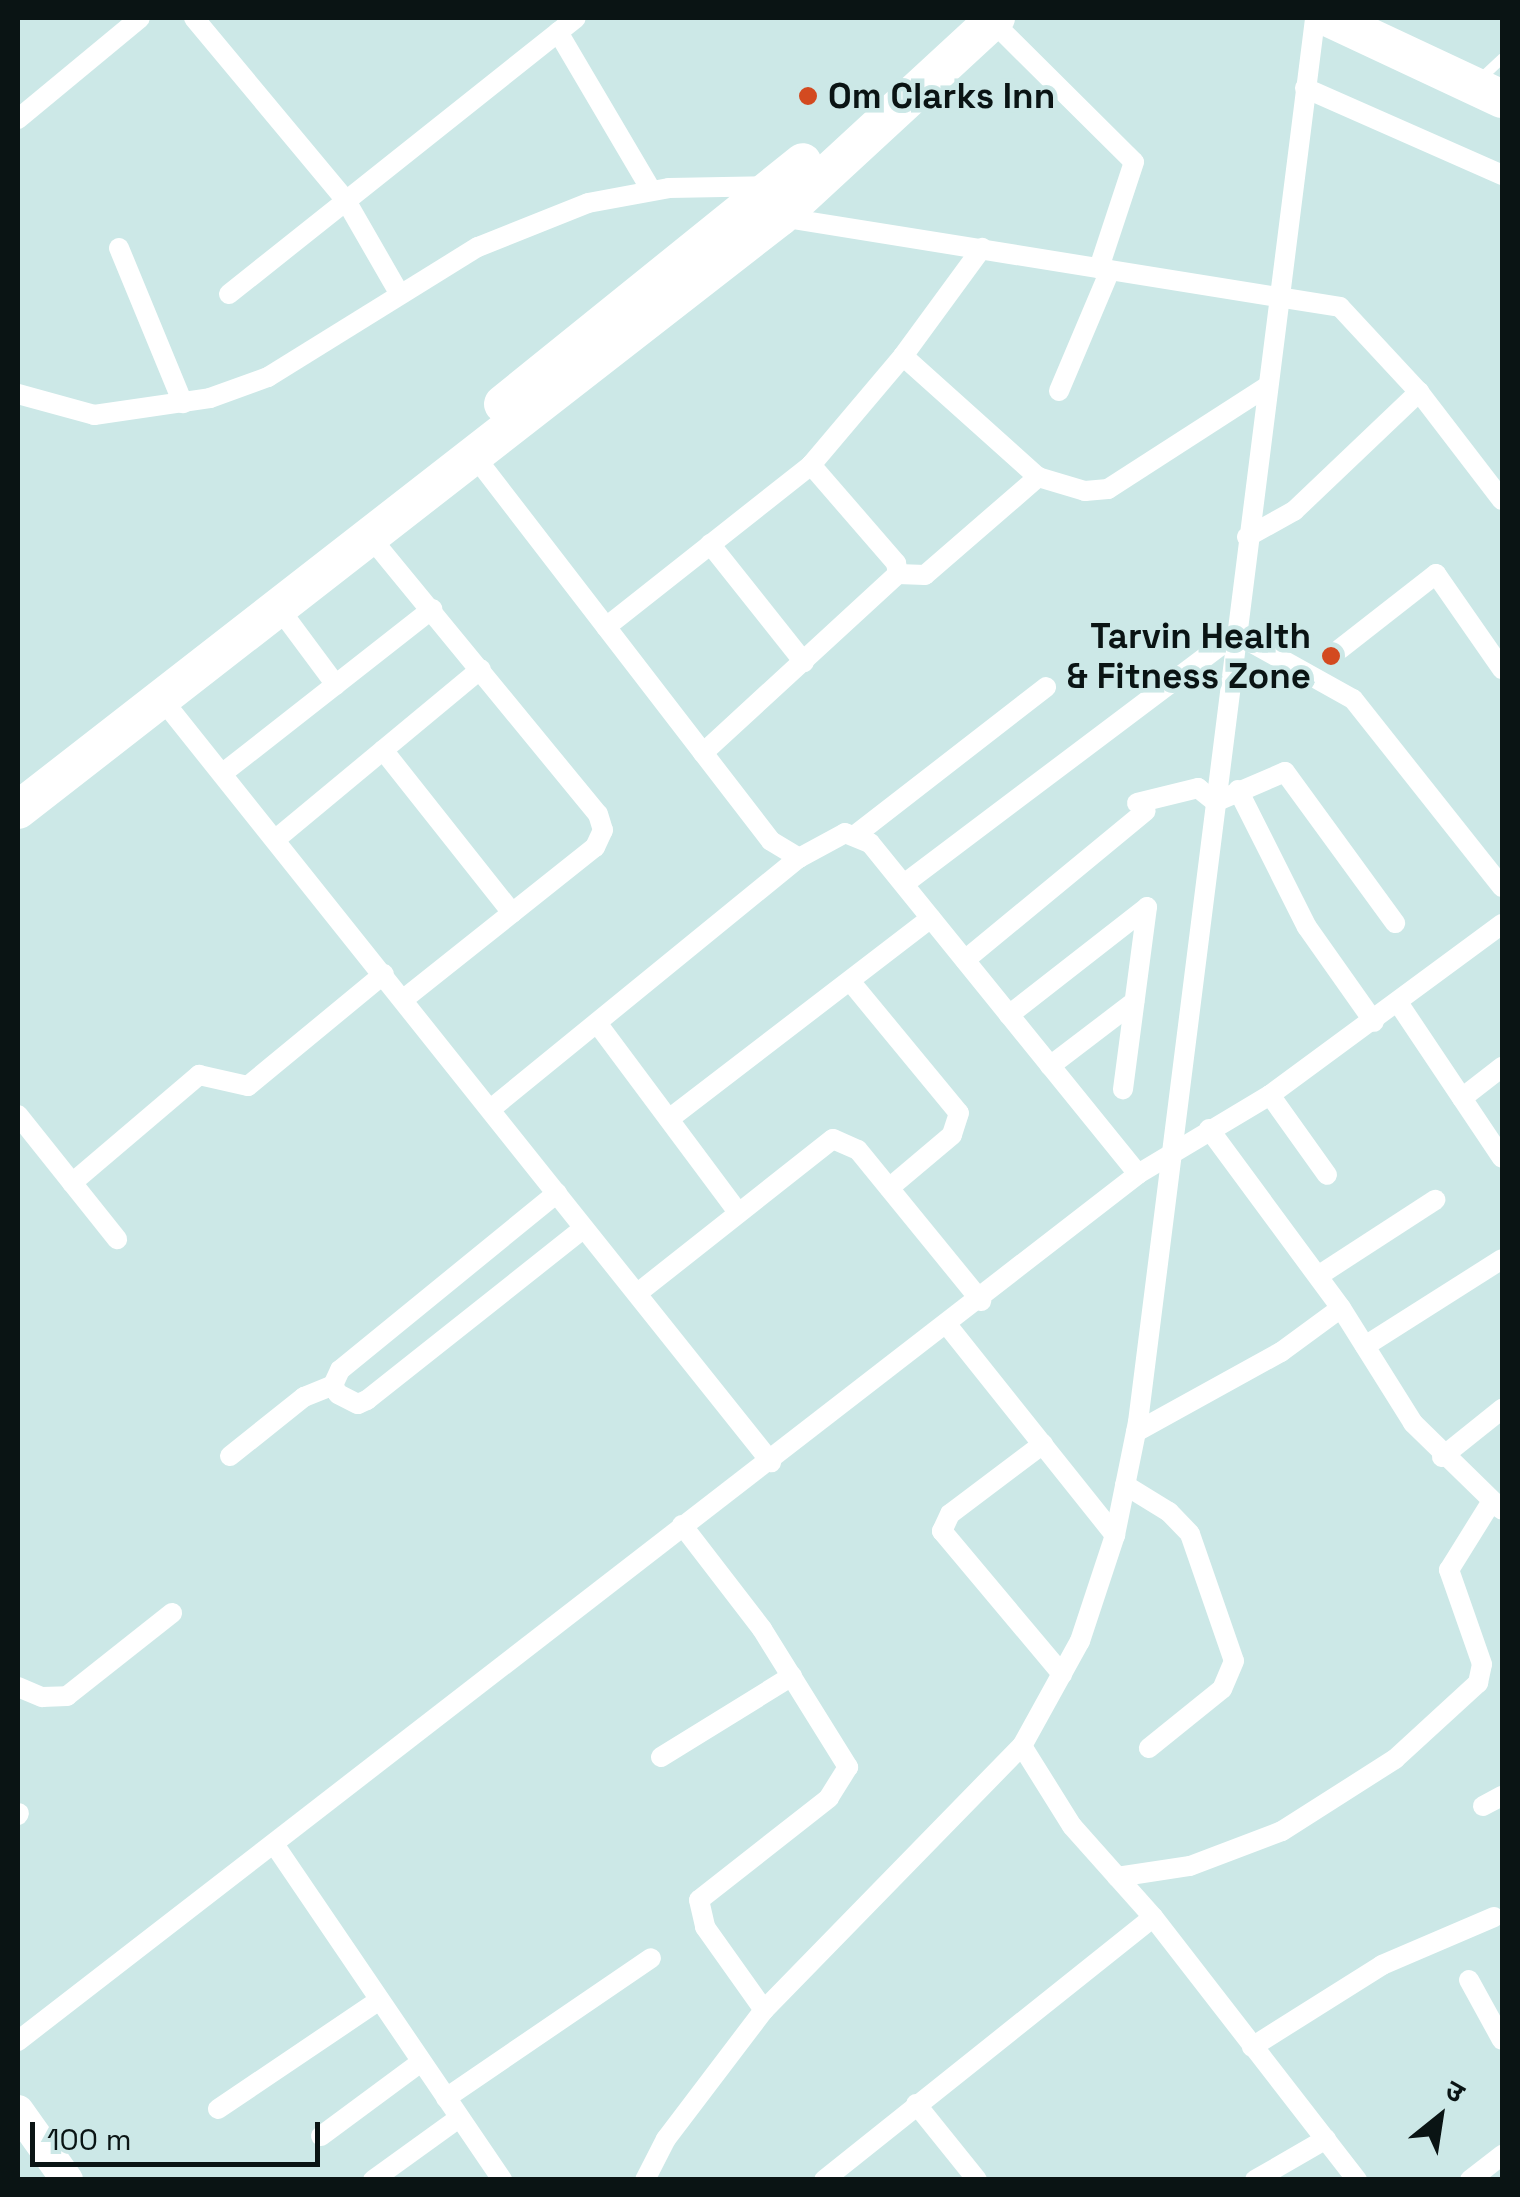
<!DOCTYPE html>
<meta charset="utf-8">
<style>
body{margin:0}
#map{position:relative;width:1520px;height:2197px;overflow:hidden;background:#cce8e7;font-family:"Space Grotesk","Noto Sans Devanagari",sans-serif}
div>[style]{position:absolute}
.lane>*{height:10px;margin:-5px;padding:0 5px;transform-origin:5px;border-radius:5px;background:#fff}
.street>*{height:20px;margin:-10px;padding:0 10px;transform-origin:10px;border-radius:10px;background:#fff}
.primary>*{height:32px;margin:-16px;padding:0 16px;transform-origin:16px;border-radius:16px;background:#fff}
.highway>*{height:38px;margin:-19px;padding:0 19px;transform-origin:19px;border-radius:19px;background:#fff}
.dots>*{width:28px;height:28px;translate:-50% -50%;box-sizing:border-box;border:5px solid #cce8e7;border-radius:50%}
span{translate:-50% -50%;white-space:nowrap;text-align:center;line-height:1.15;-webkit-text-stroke:9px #cce8e7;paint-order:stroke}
.poi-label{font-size:35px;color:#0a1414;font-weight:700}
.left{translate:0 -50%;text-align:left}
.right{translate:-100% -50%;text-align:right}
.frame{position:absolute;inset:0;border:20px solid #0a1414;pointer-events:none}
.north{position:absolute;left:1390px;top:2067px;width:100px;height:100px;-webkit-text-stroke:8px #cce8e7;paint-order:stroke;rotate:30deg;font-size:28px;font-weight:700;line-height:40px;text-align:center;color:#0a1414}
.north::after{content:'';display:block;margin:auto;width:35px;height:45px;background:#0a1414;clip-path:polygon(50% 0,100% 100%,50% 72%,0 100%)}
.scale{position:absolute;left:30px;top:2122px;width:290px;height:45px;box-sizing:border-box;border:5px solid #0a1414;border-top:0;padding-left:12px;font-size:30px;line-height:35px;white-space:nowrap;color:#0a1414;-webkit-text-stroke:8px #cce8e7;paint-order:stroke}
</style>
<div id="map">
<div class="lane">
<div style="left:1478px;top:81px;width:33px;rotate:-43deg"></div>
</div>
<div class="street">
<div style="left:194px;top:18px;width:236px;rotate:50.2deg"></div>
<div style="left:345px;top:199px;width:108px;rotate:60.1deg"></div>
<div style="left:989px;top:18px;width:204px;rotate:44.8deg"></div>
<div style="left:1134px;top:162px;width:112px;rotate:108.3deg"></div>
<div style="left:558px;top:32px;width:183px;rotate:59.5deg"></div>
<div style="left:1305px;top:88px;width:215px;rotate:23.8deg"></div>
<div style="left:18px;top:119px;width:158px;rotate:-39.6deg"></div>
<div style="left:780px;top:217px;width:567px;rotate:9.13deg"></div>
<div style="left:1340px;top:307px;width:116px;rotate:47.1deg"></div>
<div style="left:1419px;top:392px;width:136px;rotate:52.5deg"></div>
<div style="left:119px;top:248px;width:168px;rotate:67.6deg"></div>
<div style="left:229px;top:294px;width:443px;rotate:-38.5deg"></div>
<div style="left:903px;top:356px;width:181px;rotate:41.9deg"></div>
<div style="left:1038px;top:477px;width:49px;rotate:16.6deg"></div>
<div style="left:1085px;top:491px;width:23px;rotate:-5deg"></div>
<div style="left:1108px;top:489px;width:188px;rotate:-32.8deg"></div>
<div style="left:1059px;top:391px;width:131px;rotate:-67.1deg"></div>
<div style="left:18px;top:394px;width:79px;rotate:15.4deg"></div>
<div style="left:94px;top:415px;width:117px;rotate:-8.3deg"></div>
<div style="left:210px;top:398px;width:62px;rotate:-19.9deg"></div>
<div style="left:268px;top:377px;width:247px;rotate:-31.8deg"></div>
<div style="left:478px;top:247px;width:118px;rotate:-21.8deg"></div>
<div style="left:588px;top:203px;width:82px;rotate:-10.5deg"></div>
<div style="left:669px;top:188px;width:101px;rotate:-1.1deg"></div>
<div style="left:476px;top:458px;width:483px;rotate:52.4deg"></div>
<div style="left:771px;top:841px;width:33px;rotate:31deg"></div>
<div style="left:799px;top:858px;width:52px;rotate:-28.5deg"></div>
<div style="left:845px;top:833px;width:27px;rotate:22deg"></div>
<div style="left:870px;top:843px;width:426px;rotate:51deg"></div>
<div style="left:1247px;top:537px;width:54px;rotate:-29deg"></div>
<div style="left:1294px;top:511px;width:173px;rotate:-43.6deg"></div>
<div style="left:371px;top:538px;width:357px;rotate:50.6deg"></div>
<div style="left:598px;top:814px;width:17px;rotate:73deg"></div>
<div style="left:603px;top:830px;width:19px;rotate:115deg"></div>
<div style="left:595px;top:847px;width:244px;rotate:141.5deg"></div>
<div style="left:710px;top:544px;width:151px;rotate:51.5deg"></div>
<div style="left:898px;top:574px;width:27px;rotate:2deg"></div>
<div style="left:925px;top:575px;width:150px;rotate:-40.9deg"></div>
<div style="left:278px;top:607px;width:97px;rotate:53.4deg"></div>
<div style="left:606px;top:627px;width:261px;rotate:-38.3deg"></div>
<div style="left:811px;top:465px;width:143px;rotate:-49.8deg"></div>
<div style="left:903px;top:356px;width:134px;rotate:-53.8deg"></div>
<div style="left:1340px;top:649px;width:122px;rotate:-38deg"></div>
<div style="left:1436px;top:574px;width:116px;rotate:55.2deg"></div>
<div style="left:161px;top:698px;width:978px;rotate:51.4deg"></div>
<div style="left:383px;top:750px;width:208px;rotate:51.6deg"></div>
<div style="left:703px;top:753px;width:265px;rotate:-42.6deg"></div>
<div style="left:898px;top:574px;width:11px;rotate:-100deg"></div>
<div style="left:896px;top:563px;width:130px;rotate:-130.9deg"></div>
<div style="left:223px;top:773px;width:266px;rotate:-38.1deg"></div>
<div style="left:1238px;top:790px;width:153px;rotate:63.3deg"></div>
<div style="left:1307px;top:927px;width:116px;rotate:54.8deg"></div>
<div style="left:1137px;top:803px;width:63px;rotate:-13.8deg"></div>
<div style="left:1198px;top:788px;width:22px;rotate:39deg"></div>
<div style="left:1215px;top:802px;width:76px;rotate:-23.2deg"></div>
<div style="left:1285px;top:772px;width:187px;rotate:53.9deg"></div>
<div style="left:858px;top:833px;width:238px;rotate:-37.8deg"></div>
<div style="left:276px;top:839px;width:266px;rotate:-39.7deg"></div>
<div style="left:904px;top:884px;width:416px;rotate:-37deg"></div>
<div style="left:1236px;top:634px;width:134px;rotate:29.1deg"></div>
<div style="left:1353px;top:699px;width:240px;rotate:51.6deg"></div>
<div style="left:965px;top:960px;width:234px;rotate:-39.5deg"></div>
<div style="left:850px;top:981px;width:171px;rotate:50.5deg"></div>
<div style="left:959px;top:1113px;width:23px;rotate:108deg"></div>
<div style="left:952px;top:1135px;width:82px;rotate:139.9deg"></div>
<div style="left:1399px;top:1004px;width:185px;rotate:56.2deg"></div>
<div style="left:1009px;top:1015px;width:175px;rotate:-38deg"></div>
<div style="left:1147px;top:907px;width:184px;rotate:97.5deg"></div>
<div style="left:597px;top:1023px;width:236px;rotate:53.3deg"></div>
<div style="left:1050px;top:1066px;width:106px;rotate:-37.3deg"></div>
<div style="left:1270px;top:1095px;width:98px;rotate:54.5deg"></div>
<div style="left:1462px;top:1098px;width:51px;rotate:-37.8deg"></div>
<div style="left:492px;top:1108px;width:396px;rotate:-39.2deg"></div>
<div style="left:18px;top:1115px;width:159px;rotate:51.4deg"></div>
<div style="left:669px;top:1119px;width:330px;rotate:-37.5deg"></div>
<div style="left:1209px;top:1129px;width:222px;rotate:53.6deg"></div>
<div style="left:1341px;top:1308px;width:136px;rotate:57.9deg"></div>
<div style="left:1413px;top:1423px;width:124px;rotate:44.3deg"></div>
<div style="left:72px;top:1183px;width:167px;rotate:-40.4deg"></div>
<div style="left:199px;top:1075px;width:50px;rotate:12.7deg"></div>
<div style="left:248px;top:1086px;width:176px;rotate:-39.5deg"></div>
<div style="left:557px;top:1193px;width:280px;rotate:140.8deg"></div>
<div style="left:340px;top:1370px;width:17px;rotate:115deg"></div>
<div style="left:333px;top:1385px;width:10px;rotate:61deg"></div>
<div style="left:338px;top:1394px;width:22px;rotate:27deg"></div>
<div style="left:358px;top:1404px;width:10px;rotate:-24deg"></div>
<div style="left:367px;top:1400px;width:275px;rotate:-38.4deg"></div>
<div style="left:1318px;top:1276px;width:140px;rotate:-33deg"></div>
<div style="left:639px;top:1292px;width:247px;rotate:-38.3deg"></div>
<div style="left:833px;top:1139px;width:27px;rotate:24deg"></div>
<div style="left:858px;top:1150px;width:195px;rotate:50.8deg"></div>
<div style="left:948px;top:1326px;width:268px;rotate:51.4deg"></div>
<div style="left:1365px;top:1346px;width:162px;rotate:-32.4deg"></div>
<div style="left:1136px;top:1432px;width:166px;rotate:-28.9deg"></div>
<div style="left:1281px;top:1352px;width:74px;rotate:-36.3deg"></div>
<div style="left:1043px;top:1444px;width:116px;rotate:143deg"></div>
<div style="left:950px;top:1514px;width:19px;rotate:115deg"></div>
<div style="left:942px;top:1531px;width:187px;rotate:50deg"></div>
<div style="left:230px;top:1456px;width:95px;rotate:-38.6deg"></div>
<div style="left:304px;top:1397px;width:31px;rotate:-22deg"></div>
<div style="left:1442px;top:1457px;width:77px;rotate:-38.7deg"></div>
<div style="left:1125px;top:1485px;width:52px;rotate:31.5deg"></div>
<div style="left:1169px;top:1512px;width:30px;rotate:46deg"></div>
<div style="left:1190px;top:1534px;width:134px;rotate:70.9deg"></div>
<div style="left:1234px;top:1661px;width:30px;rotate:113deg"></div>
<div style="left:1222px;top:1689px;width:94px;rotate:141.1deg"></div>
<div style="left:682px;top:1525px;width:131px;rotate:52.4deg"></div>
<div style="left:762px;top:1629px;width:163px;rotate:58.1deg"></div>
<div style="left:848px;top:1767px;width:36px;rotate:122deg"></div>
<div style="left:829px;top:1798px;width:165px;rotate:141.9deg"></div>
<div style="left:699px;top:1900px;width:28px;rotate:77deg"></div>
<div style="left:705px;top:1927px;width:102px;rotate:54.6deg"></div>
<div style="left:18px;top:1687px;width:26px;rotate:23deg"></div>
<div style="left:42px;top:1697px;width:25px;rotate:-2deg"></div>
<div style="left:67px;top:1696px;width:134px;rotate:-38.3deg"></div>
<div style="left:1022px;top:1746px;width:94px;rotate:58deg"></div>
<div style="left:1072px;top:1826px;width:122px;rotate:48.3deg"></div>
<div style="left:1153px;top:1917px;width:333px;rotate:52.2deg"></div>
<div style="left:661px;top:1757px;width:154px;rotate:-31.7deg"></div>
<div style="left:1483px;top:1806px;width:21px;rotate:-28deg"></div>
<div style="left:18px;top:1815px;width:2px;rotate:-63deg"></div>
<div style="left:274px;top:1844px;width:406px;rotate:55.8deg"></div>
<div style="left:1117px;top:1877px;width:74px;rotate:-8.6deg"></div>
<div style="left:1190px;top:1866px;width:98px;rotate:-20.8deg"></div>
<div style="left:1282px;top:1831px;width:134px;rotate:-32.5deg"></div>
<div style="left:1395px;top:1759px;width:113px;rotate:-42.5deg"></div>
<div style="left:1478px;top:1683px;width:19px;rotate:-78deg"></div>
<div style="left:1482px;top:1664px;width:100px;rotate:-109.3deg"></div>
<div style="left:1449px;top:1570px;width:81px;rotate:-58.1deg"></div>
<div style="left:1469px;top:1980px;width:68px;rotate:61.2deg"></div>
<div style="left:18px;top:2041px;width:1416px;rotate:-37.74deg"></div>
<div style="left:1138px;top:1174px;width:154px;rotate:-30.9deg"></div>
<div style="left:1270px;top:1095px;width:288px;rotate:-36.4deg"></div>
<div style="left:1252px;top:2047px;width:154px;rotate:-32.2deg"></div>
<div style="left:1382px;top:1965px;width:122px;rotate:-23.2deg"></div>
<div style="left:446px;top:2098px;width:248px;rotate:-34.3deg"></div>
<div style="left:916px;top:2104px;width:97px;rotate:51.2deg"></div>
<div style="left:218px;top:2109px;width:193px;rotate:-34deg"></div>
<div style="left:321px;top:2136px;width:124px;rotate:-36.5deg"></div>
<div style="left:373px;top:2180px;width:106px;rotate:-35.8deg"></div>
<div style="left:645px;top:2180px;width:46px;rotate:-62.9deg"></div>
<div style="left:666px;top:2139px;width:162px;rotate:-52.8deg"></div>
<div style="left:764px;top:2010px;width:369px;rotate:-45.7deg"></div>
<div style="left:1022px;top:1746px;width:120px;rotate:-61.1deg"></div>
<div style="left:1080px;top:1641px;width:112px;rotate:-71.7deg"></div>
<div style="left:1115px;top:1535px;width:115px;rotate:-78.5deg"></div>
<div style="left:1138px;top:1422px;width:1415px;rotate:-82.81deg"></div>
<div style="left:824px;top:2180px;width:421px;rotate:-38.6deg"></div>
<div style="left:1255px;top:2180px;width:82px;rotate:-30deg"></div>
<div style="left:1470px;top:2180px;width:41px;rotate:-38deg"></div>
</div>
<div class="primary">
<div style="left:18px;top:2111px;width:85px;rotate:54.6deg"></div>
</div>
<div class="highway">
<div style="left:1329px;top:18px;width:191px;rotate:25.1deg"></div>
<div style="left:503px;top:404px;width:385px;rotate:-38.9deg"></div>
<div style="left:18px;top:810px;width:966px;rotate:-37.89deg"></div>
<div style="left:780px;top:217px;width:294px;rotate:-42.7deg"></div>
</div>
<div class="dots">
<div style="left:808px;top:96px;background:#d34a20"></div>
<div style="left:1331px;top:656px;background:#d34a20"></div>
</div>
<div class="poi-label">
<span class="left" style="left:828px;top:96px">Om Clarks Inn</span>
<span class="right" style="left:1311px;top:656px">Tarvin Health<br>&amp; Fitness Zone</span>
</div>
<div class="frame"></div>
<div class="north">उ</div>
<div class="scale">100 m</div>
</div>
